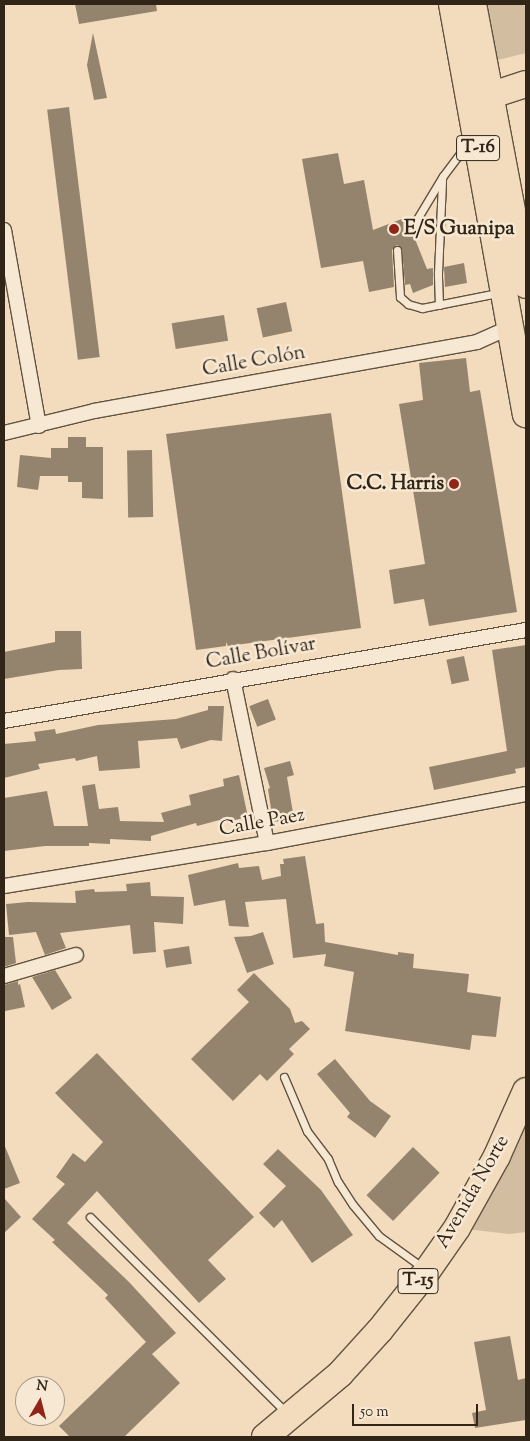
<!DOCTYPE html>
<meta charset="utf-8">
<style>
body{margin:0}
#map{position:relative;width:530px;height:1441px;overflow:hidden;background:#f3dcbd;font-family:"Sorts Mill Goudy",serif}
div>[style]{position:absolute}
.green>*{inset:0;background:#d2bda1}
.building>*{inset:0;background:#95846d;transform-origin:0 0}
.roads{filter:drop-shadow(1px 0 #615340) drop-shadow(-1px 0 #615340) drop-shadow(0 1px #615340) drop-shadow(0 -1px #615340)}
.lane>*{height:7px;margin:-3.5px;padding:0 3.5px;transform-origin:3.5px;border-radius:3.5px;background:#f7e8d4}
.street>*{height:14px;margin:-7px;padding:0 7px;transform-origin:7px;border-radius:7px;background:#f7e8d4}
.highway>*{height:26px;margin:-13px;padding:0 13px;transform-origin:13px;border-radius:13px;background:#f3dcbd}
.dots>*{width:14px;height:14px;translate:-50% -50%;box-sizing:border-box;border:2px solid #f7e8d4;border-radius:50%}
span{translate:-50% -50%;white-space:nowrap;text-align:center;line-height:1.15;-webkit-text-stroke:5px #f7e8d4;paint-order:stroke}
.shield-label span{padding:1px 4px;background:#f7e8d4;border:1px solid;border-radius:4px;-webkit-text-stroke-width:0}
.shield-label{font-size:19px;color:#302517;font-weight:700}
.poi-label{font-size:20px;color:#302517;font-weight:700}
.left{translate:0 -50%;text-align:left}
.right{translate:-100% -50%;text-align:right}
.street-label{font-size:20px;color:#302517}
.frame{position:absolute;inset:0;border:5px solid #302517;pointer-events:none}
.north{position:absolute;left:15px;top:1376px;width:50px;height:50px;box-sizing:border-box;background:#f7e8d4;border:1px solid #a79a88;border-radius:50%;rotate:8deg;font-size:14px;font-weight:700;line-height:20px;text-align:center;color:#302517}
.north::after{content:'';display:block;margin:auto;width:18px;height:22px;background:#8f2418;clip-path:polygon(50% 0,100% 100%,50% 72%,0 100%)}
.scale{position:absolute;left:352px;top:1404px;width:126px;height:22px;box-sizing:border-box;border:2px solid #302517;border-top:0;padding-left:6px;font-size:15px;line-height:18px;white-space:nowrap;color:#302517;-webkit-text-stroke:4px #f7e8d4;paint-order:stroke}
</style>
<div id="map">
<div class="green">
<div style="clip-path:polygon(485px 4px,523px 4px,526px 8px,526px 53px,494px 61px)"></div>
<div style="clip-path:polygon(526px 1091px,526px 1232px,509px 1234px,457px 1228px)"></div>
</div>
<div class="building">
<div style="clip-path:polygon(75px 4px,156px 4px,157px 11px,79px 24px)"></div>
<div style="clip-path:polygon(93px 33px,107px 98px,94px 100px,87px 65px)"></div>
<div style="left:69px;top:107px;width:252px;height:22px;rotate:83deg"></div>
<div style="clip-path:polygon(338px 153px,344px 184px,364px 180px,373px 230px,407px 217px,409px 222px,406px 231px,413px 234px,427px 269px,433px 268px,433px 285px,413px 293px,410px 284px,405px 285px,402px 250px,397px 245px,392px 250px,394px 287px,369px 292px,363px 261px,321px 268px,302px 159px)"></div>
<div style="clip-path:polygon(464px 263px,467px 283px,445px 287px,444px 267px)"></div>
<div style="left:286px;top:302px;width:30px;height:30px;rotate:78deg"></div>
<div style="left:224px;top:315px;width:26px;height:53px;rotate:81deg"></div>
<div style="clip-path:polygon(466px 358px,470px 392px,480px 390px,517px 612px,429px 626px,424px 599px,394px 604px,389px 570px,425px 564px,399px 404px,423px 400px,419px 363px)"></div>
<div style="clip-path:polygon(331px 413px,361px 628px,228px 646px,226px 642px,226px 646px,196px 650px,166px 434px)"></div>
<div style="clip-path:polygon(68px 437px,86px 437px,86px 447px,103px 447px,103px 499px,82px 498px,82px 482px,68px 482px,68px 476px,40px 476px,38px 490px,17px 487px,20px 455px,51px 458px,51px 448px,68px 448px)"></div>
<div style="left:152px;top:450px;width:67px;height:25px;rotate:89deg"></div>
<div style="clip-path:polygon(55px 631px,81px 631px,82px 669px,59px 670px,4px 679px,4px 652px,55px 642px)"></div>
<div style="clip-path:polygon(526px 645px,526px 767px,515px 769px,516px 773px,434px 790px,429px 767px,507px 751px,492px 650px)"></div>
<div style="left:464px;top:656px;width:25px;height:18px;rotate:78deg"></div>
<div style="left:268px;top:699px;width:22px;height:20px;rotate:69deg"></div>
<div style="clip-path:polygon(208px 706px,224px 706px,222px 741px,211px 740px,181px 749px,177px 738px,138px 741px,140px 768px,99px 771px,97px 756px,76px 761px,75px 758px,38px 764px,40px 769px,4px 778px,4px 744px,36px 741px,34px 732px,55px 729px,56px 734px,98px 725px,176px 719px,208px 710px)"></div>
<div style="clip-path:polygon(290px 761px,294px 775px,287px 777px,294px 819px,273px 822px,268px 789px,270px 788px,264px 768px)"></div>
<div style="clip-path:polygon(239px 775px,248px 817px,231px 821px,231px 817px,197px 826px,196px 823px,151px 836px,151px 841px,110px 839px,110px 844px,89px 843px,89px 846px,45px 846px,4px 851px,4px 798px,47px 791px,54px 826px,88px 826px,82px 786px,95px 784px,99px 809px,118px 807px,120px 821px,164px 822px,161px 813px,191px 805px,189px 795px,224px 786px,223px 779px)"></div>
<div style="clip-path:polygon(305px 856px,316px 924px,324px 923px,325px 942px,398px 955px,398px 952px,414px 954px,413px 968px,469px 974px,467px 992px,501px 997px,496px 1037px,472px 1035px,470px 1050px,345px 1031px,354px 972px,324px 966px,326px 954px,293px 958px,286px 899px,245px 902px,249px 927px,229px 926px,225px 900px,194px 906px,188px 875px,238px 863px,239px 868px,259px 866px,262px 880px,281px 876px,280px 864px,284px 864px,283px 859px)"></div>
<div style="clip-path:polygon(150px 882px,151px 896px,184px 897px,183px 924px,154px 922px,156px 952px,133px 954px,130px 925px,60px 933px,66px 948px,45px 955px,36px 932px,9px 935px,6px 904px,28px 902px,76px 903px,75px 891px,94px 889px,95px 892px,127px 891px,126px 884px)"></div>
<div style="clip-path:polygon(263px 932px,274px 964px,247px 973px,234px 937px,251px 936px)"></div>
<div style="clip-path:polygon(4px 937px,13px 937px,16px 963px,4px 967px)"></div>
<div style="left:189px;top:946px;width:18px;height:26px;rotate:81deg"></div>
<div style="clip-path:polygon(55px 970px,72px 998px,52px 1010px,32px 977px)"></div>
<div style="clip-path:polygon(254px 973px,290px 1009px,295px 1023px,302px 1021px,310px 1029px,289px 1049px,294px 1054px,267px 1081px,260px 1074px,233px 1101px,191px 1059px,249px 1002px,237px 990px)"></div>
<div style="clip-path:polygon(18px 981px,18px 985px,20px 984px,25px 1007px,5px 1011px,4px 985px)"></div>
<div style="clip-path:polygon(97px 1053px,254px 1217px,208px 1260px,226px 1279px,199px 1303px,97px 1191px,67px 1223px,129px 1282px,176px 1333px,152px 1354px,180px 1383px,124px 1437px,70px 1437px,59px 1426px,146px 1342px,105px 1298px,108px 1295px,52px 1242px,55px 1240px,32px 1219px,65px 1184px,56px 1177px,73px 1153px,85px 1162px,103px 1142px,55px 1093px)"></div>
<div style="clip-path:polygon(335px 1059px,370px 1101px,391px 1116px,375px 1138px,347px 1117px,350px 1113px,317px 1074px)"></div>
<div style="clip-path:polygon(4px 1144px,20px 1183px,4px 1189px)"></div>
<div style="left:413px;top:1147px;width:37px;height:67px;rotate:44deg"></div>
<div style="clip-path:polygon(278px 1149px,321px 1190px,353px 1235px,312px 1263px,282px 1220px,274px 1228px,259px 1213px,286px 1186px,263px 1164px)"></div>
<div style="clip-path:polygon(4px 1198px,21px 1217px,4px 1233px)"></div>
<div style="clip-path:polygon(510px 1336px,518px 1380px,526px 1378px,526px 1420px,475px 1428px,472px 1413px,486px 1410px,474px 1342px)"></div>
</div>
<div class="roads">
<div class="lane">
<div style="left:411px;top:229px;width:62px;rotate:-58.9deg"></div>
<div style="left:443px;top:176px;width:45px;rotate:-53.1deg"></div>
<div style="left:397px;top:250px;width:47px;rotate:86.3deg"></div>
<div style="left:400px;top:297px;width:11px;rotate:41deg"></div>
<div style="left:408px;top:304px;width:15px;rotate:16deg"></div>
<div style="left:422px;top:308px;width:77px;rotate:-11.2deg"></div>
<div style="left:439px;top:305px;width:32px;rotate:-92deg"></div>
<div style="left:438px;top:273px;width:93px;rotate:-87.5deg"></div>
<div style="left:284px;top:1077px;width:59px;rotate:66.9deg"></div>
<div style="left:307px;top:1131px;width:35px;rotate:53deg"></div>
<div style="left:328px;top:1159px;width:25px;rotate:67deg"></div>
<div style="left:338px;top:1182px;width:27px;rotate:57deg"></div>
<div style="left:353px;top:1205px;width:40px;rotate:50deg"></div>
<div style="left:379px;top:1236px;width:53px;rotate:35.8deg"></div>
<div style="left:90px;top:1217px;width:278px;rotate:44.9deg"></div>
</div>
<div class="street">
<div style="left:4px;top:230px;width:199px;rotate:79.9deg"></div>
<div style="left:4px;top:433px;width:93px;rotate:-13.7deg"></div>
<div style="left:94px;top:411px;width:389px;rotate:-10.2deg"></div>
<div style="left:477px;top:342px;width:37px;rotate:-24deg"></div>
<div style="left:233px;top:679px;width:167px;rotate:78.3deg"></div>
<div style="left:4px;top:721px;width:530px;rotate:-9.89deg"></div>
<div style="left:4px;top:886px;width:266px;rotate:-9.3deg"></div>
<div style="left:267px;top:843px;width:264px;rotate:-10.7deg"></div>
<div style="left:4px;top:976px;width:75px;rotate:-16.3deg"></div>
</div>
<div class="highway">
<div style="left:452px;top:4px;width:417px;rotate:79.8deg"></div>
<div style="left:473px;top:4px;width:286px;rotate:79.3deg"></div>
<div style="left:489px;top:96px;width:39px;rotate:-18deg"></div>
<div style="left:265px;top:1437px;width:98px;rotate:-40deg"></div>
<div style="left:340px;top:1374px;width:59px;rotate:-47.7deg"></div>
<div style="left:380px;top:1330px;width:75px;rotate:-51.5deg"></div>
<div style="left:427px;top:1271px;width:52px;rotate:-55.1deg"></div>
<div style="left:457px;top:1228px;width:82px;rotate:-60.9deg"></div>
<div style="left:497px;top:1156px;width:71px;rotate:-66deg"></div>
</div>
</div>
<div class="dots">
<div style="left:394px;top:229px;background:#8f2418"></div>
<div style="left:454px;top:484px;background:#8f2418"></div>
</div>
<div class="shield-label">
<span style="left:478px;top:148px">T-16</span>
<span style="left:418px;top:1281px">T-15</span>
</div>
<div class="poi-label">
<span class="left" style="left:404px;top:229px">E/S Guanipa</span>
<span class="right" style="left:444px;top:484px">C.C. Harris</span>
</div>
<div class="street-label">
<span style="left:254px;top:362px;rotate:-10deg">Calle Colón</span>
<span style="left:261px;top:654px;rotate:-10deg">Calle Bolívar</span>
<span style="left:262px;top:823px;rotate:-10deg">Calle Paez</span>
<span style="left:473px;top:1192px;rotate:-60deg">Avenida Norte</span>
</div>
<div class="frame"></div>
<div class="north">N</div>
<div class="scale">50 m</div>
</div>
